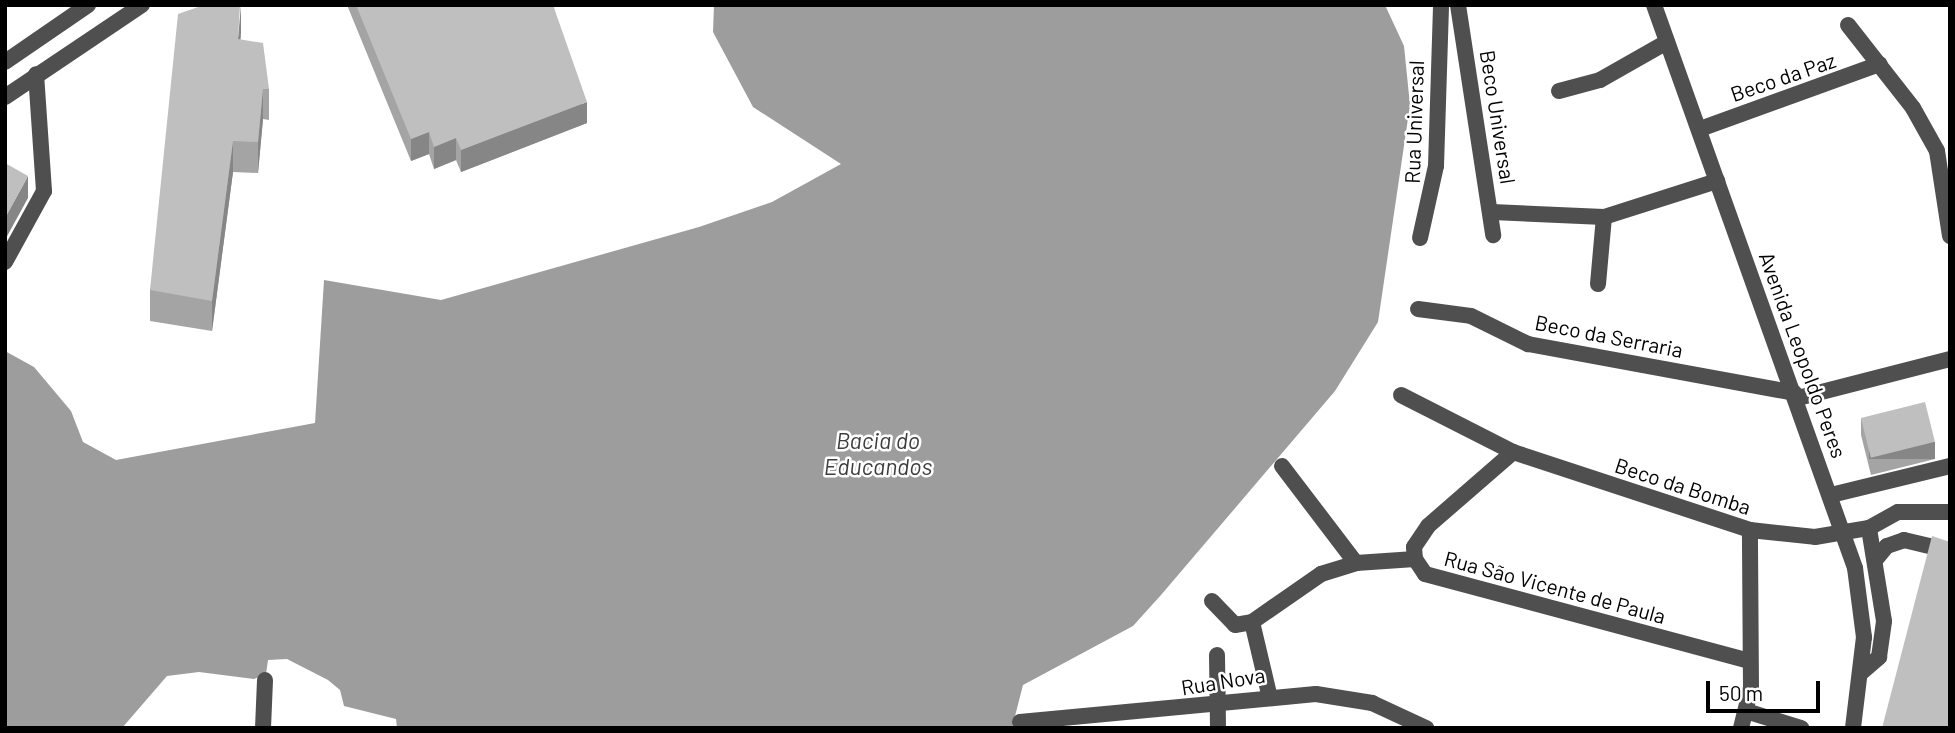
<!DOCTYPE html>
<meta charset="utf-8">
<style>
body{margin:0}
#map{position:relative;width:1955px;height:733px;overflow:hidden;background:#fff;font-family:Barlow,sans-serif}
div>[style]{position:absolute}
.water>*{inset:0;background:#9d9d9d}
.minor>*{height:16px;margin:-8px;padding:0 8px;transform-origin:8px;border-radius:8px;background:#4f4f4f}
.wall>*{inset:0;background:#a4a4a4}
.shaded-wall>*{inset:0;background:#868686;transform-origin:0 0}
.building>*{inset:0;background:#bfbfbf;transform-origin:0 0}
span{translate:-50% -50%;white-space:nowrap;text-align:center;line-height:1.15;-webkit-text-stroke:5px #fff;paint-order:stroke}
.street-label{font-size:21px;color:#000}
.water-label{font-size:23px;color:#3e3e3e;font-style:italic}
.frame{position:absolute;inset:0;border:7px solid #000;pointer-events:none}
.scale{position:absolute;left:1706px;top:681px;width:114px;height:32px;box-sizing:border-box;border:4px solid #000;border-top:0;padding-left:9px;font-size:21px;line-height:24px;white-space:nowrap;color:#000;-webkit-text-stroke:5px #fff;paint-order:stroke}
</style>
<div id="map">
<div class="water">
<div style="clip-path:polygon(714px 5px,1385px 5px,1404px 46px,1410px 105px,1378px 322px,1335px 391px,1161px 595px,1133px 626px,1023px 685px,1012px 728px,397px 728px,396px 719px,344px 706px,340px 690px,328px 680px,287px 659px,268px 660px,266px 674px,254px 679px,199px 672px,167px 676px,122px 728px,5px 728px,5px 351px,34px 367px,71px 411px,83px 442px,116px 460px,315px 423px,324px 280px,441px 300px,699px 227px,772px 202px,841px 164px,753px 107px,713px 32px)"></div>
</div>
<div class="minor">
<div style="left:1458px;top:5px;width:233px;rotate:81.3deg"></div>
<div style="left:1654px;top:5px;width:598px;rotate:70.35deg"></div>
<div style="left:1855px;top:568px;width:70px;rotate:82.6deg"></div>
<div style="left:1864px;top:637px;width:92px;rotate:96.9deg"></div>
<div style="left:1848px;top:25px;width:105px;rotate:51.9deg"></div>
<div style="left:1913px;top:108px;width:49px;rotate:60.8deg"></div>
<div style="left:1937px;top:151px;width:86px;rotate:81.3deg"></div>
<div style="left:5px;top:62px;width:101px;rotate:-34.5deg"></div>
<div style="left:1559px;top:91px;width:42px;rotate:-15deg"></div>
<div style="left:1600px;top:80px;width:77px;rotate:-29.6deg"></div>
<div style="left:5px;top:97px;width:165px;rotate:-33.9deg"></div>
<div style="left:1700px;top:129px;width:191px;rotate:-19.9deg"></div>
<div style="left:1492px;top:212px;width:112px;rotate:2.6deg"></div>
<div style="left:1604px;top:217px;width:119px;rotate:-17.7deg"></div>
<div style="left:1420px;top:238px;width:74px;rotate:-77.5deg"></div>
<div style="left:1436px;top:166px;width:161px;rotate:-88.2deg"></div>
<div style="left:5px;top:262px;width:81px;rotate:-61.2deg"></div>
<div style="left:44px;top:191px;width:117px;rotate:-93.9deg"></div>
<div style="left:1598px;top:284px;width:67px;rotate:-84.9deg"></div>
<div style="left:1418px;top:309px;width:53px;rotate:7.5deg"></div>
<div style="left:1471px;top:316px;width:64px;rotate:26.2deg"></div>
<div style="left:1528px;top:344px;width:271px;rotate:10.4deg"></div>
<div style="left:1401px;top:395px;width:126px;rotate:27deg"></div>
<div style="left:1513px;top:452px;width:250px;rotate:18.2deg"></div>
<div style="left:1750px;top:530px;width:65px;rotate:6.1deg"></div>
<div style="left:1815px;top:537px;width:55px;rotate:-9.5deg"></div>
<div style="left:1869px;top:528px;width:33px;rotate:-29deg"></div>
<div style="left:1898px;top:512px;width:52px"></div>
<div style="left:1798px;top:398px;width:157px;rotate:-14.4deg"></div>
<div style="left:1282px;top:466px;width:122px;rotate:52.7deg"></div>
<div style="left:1831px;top:495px;width:122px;rotate:-13.7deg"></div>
<div style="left:1415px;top:559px;width:12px;rotate:-95deg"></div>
<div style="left:1414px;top:547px;width:25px;rotate:-56deg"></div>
<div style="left:1428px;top:526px;width:113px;rotate:-41deg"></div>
<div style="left:1876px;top:559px;width:17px;rotate:-50deg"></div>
<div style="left:1887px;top:546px;width:18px;rotate:-19deg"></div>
<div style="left:1904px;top:540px;width:47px;rotate:13.4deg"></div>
<div style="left:1212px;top:601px;width:33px;rotate:46deg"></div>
<div style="left:1235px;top:625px;width:17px;rotate:-10deg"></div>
<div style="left:1252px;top:622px;width:84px;rotate:-34.8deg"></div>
<div style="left:1321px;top:574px;width:37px;rotate:-17deg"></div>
<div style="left:1356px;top:563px;width:59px;rotate:-3.9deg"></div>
<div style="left:1415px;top:559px;width:18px;rotate:56deg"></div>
<div style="left:1425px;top:574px;width:335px;rotate:15deg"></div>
<div style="left:1252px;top:622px;width:74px;rotate:76.7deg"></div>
<div style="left:1217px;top:655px;width:73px;rotate:89.2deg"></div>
<div style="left:1862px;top:672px;width:23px;rotate:-41deg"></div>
<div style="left:1879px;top:657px;width:36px;rotate:-82deg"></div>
<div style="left:1884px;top:621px;width:94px;rotate:-99.2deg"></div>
<div style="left:1746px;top:711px;width:58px;rotate:17.2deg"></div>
<div style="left:1020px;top:722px;width:297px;rotate:-5.4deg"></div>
<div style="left:1316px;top:694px;width:57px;rotate:9.1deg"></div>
<div style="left:1372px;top:703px;width:60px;rotate:24.8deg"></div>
<div style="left:263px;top:728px;width:48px;rotate:-87.6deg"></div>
<div style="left:1741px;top:728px;width:41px;rotate:-76deg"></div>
<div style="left:1751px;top:688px;width:158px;rotate:-90.4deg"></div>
</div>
<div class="wall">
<div style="clip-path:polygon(347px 5px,553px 5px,587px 123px,461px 172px,456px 160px,434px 169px,429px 154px,411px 161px)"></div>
<div style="clip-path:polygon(241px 33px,240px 40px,269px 89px,269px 120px,263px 119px,258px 173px,233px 172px,212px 331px,150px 321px,150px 290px)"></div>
<div style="clip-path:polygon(1861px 418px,1935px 459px,1871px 475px,1861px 435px)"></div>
</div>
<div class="shaded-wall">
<div style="clip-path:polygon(241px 5px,241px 33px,238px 70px,238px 39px)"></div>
<div style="clip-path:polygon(263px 89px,263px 119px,258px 173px,258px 142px)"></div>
<div style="clip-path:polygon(587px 102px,587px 123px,461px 172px,461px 150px)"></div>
<div style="clip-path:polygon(429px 132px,429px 154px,411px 161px,411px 139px)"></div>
<div style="clip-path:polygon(456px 138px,456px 160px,434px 169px,434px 147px)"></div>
<div style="clip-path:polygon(233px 141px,233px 172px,212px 331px,212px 301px)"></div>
<div style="clip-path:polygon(28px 176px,28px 198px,5px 240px,5px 218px)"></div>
<div style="left:1935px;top:442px;width:17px;height:66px;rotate:90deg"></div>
</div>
<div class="building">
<div style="clip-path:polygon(204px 5px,240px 5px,238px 39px,263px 43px,269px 89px,263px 89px,258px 142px,233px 141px,212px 301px,150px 290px,178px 14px)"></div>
<div style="clip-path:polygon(356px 5px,553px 5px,587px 102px,461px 150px,456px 138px,434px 147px,429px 132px,411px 139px)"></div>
<div style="clip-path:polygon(5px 163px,28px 176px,5px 218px)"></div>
<div style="left:1925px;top:402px;width:41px;height:66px;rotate:76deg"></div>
<div style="clip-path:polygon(1932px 536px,1950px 542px,1950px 728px,1882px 728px)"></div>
</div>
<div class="street-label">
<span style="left:1783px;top:77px;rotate:-19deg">Beco da Paz</span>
<span style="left:1498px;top:117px;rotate:81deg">Beco Universal</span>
<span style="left:1414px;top:122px;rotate:-88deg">Rua Universal</span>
<span style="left:1609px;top:336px;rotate:11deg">Beco da Serraria</span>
<span style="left:1803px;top:355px;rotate:70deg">Avenida Leopoldo Peres</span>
<span style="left:1683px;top:486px;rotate:18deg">Beco da Bomba</span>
<span style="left:1555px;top:587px;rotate:15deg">Rua São Vicente de Paula</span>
<span style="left:1223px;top:681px;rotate:-9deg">Rua Nova</span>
</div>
<div class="water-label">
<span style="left:878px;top:453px">Bacia do<br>Educandos</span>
</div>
<div class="frame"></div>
<div class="scale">50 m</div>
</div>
